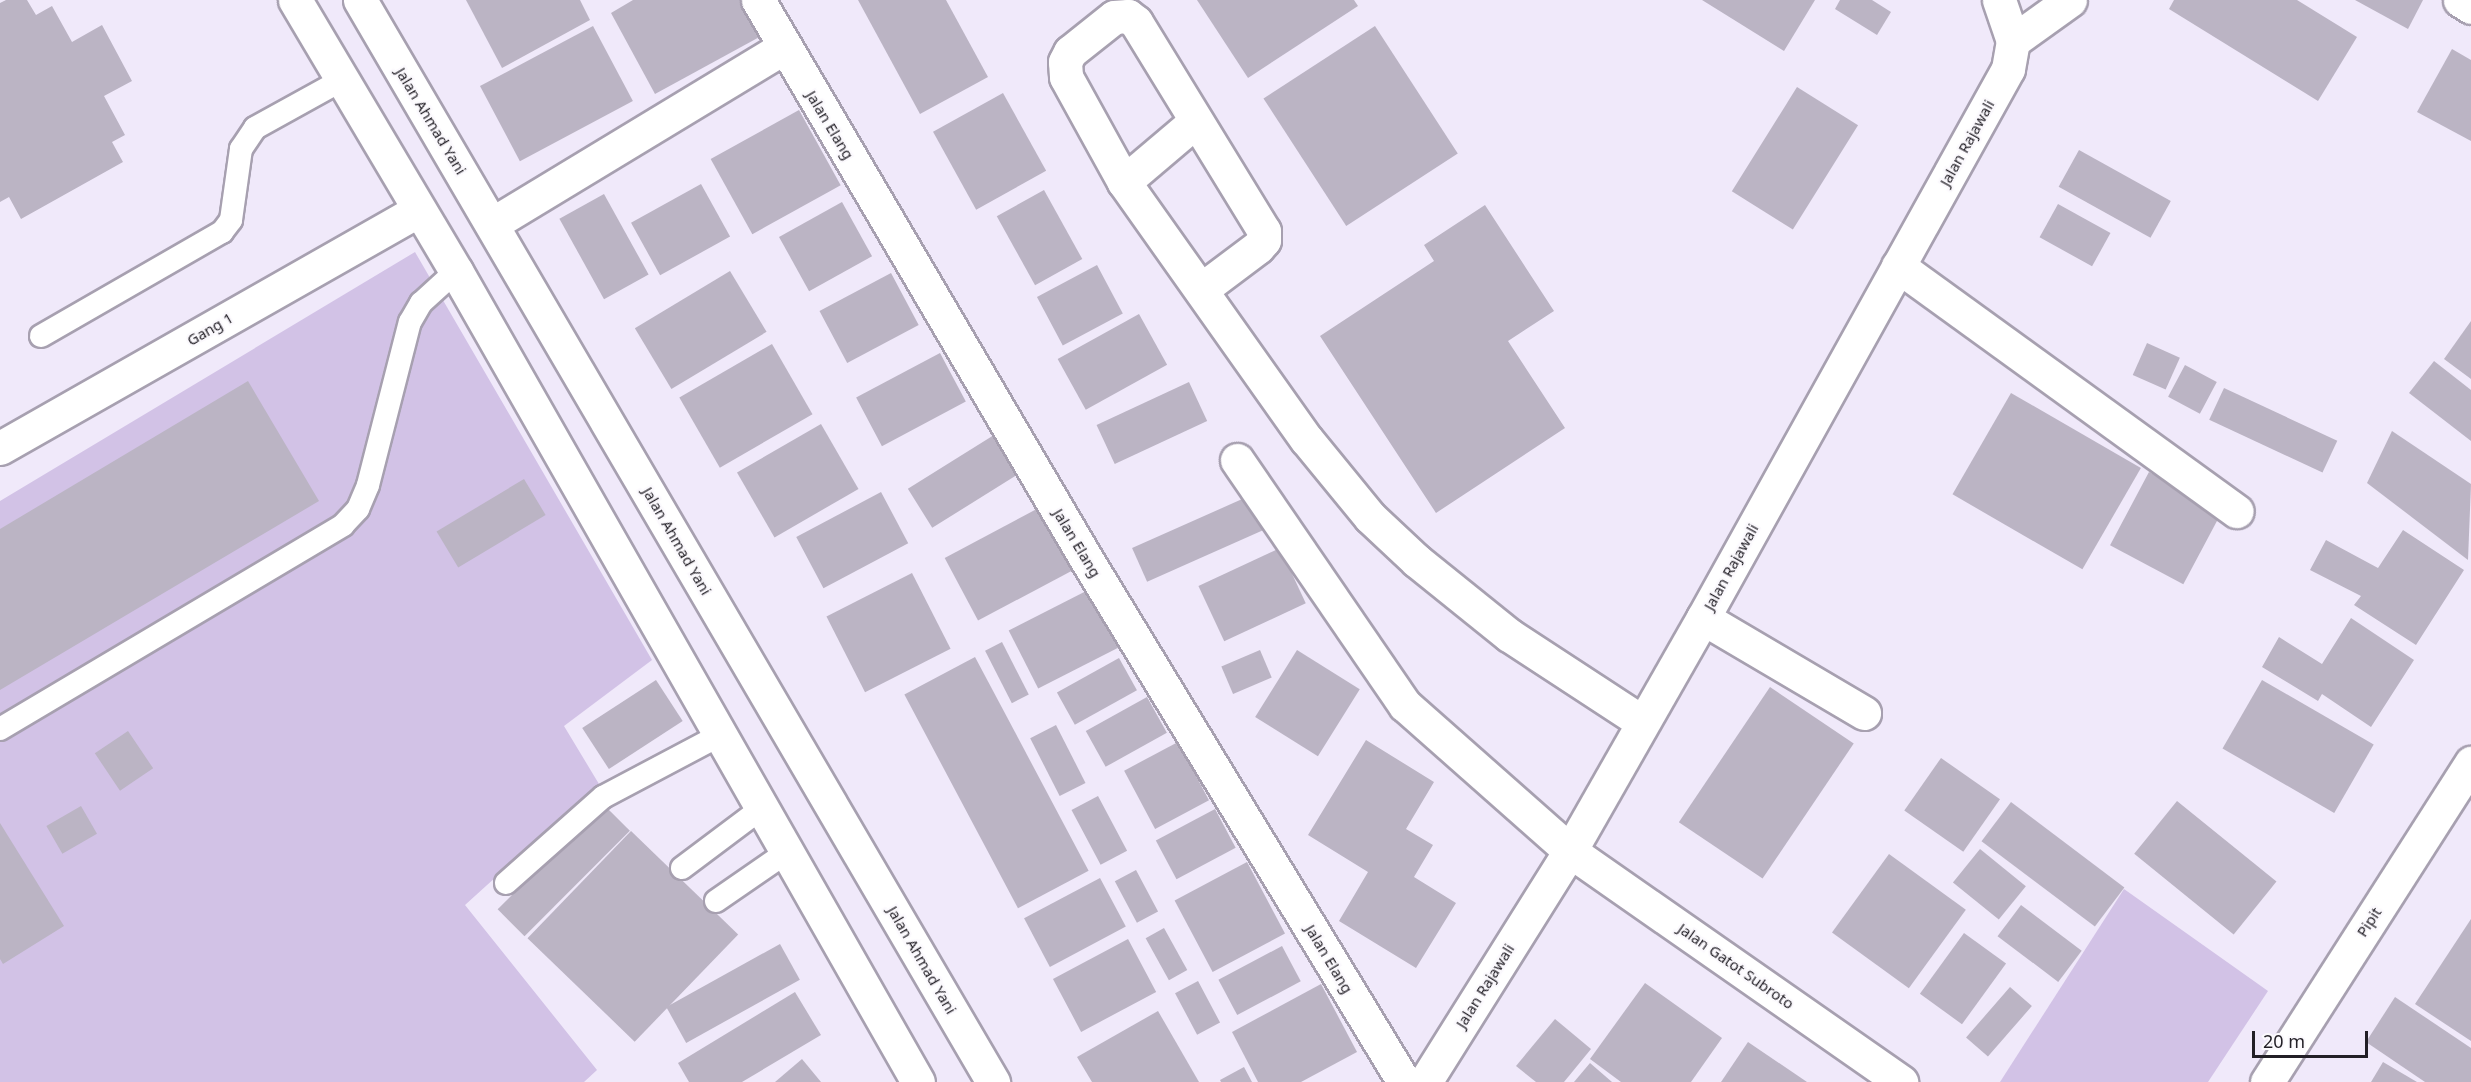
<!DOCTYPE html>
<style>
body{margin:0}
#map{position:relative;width:2471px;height:1082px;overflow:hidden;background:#f0e9fa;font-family:"Noto Sans",sans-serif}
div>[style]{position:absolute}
.green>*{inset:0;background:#d2c2e6}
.building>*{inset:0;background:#bbb4c4;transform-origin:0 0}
.roads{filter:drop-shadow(2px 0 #a7a0b0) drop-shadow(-2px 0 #a7a0b0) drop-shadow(0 2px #a7a0b0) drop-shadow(0 -2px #a7a0b0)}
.lane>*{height:22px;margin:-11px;padding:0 11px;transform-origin:11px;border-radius:11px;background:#fff}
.street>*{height:33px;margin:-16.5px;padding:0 16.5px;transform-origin:16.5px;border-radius:16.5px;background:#fff}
.secondary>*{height:33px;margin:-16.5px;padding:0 16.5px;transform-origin:16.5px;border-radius:16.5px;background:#fff}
.primary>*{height:33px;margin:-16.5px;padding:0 16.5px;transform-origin:16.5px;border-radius:16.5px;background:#fff}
span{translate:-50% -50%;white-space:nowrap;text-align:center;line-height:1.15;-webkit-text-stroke:4.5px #fbf9fd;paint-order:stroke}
.street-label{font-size:15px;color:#221f26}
.scale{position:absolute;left:2252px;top:1031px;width:116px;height:27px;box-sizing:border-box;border:3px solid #221f26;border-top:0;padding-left:8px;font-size:18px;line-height:21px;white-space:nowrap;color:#221f26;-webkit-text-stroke:4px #fbf9fd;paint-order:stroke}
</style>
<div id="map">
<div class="green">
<div style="clip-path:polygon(415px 252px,652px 660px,564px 726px,599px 784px,465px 905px,597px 1070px,584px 1082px,0 1082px,0 501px)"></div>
<div style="clip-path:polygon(2124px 889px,2268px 991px,2208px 1082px,2000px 1082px)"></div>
</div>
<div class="building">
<div style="clip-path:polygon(6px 0,27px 0,36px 15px,52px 6px,72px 42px,102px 25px,132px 81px,104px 96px,125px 135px,112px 142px,123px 162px,21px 219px,9px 197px,0 202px,0 3px)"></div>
<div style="clip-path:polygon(466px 0,580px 0,590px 20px,502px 68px)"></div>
<div style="clip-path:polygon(633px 0,756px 0,772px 30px,655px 94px,611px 13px)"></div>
<div style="clip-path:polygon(858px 0,946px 0,988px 77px,920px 114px)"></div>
<div style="clip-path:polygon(1197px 0,1354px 0,1358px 6px,1248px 78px)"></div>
<div style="clip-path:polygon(1702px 0,1815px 0,1784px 51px)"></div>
<div style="clip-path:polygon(1840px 0,1872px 0,1891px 12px,1877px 35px,1835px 9px)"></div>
<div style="clip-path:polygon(2174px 0,2297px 0,2357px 37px,2318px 101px,2169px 9px)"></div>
<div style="clip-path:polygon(2355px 0,2423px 0,2408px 29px)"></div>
<div style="left:593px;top:26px;width:85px;height:128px;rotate:62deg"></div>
<div style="left:1375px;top:26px;width:152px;height:133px;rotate:57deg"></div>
<div style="clip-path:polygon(2452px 49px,2471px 60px,2471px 141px,2417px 112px)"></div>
<div style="left:1797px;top:87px;width:72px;height:123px;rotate:32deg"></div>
<div style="left:1003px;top:93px;width:89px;height:80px;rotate:61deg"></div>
<div style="left:799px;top:110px;width:86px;height:101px;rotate:61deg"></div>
<div style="left:2079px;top:150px;width:105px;height:42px;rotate:29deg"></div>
<div style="left:701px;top:184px;width:60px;height:80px;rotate:61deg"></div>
<div style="left:1044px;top:190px;width:79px;height:54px;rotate:61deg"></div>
<div style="left:604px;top:194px;width:92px;height:51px;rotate:61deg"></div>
<div style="left:842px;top:202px;width:62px;height:72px;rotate:61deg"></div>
<div style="left:2058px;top:204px;width:60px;height:38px;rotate:29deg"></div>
<div style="clip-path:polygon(1485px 205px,1554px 311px,1508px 341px,1565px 428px,1436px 513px,1320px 336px,1434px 261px,1424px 245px)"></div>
<div style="left:1097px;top:265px;width:55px;height:68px;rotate:62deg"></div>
<div style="left:730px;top:271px;width:71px;height:111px;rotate:59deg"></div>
<div style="left:891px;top:273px;width:59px;height:81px;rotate:62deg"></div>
<div style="left:1139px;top:314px;width:58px;height:93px;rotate:61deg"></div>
<div style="clip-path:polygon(2471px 321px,2471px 379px,2444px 359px)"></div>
<div style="left:2147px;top:343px;width:36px;height:35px;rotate:24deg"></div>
<div style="left:772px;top:344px;width:81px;height:107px;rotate:60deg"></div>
<div style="left:940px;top:353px;width:55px;height:95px;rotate:62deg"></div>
<div style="clip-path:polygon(2434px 361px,2471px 390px,2471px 441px,2409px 393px)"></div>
<div style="left:2185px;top:365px;width:36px;height:36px;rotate:28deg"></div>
<div style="clip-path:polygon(248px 381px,319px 501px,0 690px,0 529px)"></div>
<div style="left:1189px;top:382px;width:43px;height:102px;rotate:65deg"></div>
<div style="left:2224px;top:388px;width:125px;height:35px;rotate:25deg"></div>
<div style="left:2011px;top:393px;width:150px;height:117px;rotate:30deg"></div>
<div style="left:821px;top:424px;width:75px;height:97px;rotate:60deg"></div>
<div style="left:1002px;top:430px;width:46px;height:111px;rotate:58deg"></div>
<div style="clip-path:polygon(2392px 431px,2471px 484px,2468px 560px,2367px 483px)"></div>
<div style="left:2149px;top:472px;width:83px;height:83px;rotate:28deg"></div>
<div style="left:524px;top:479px;width:42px;height:102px;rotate:59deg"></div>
<div style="left:881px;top:492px;width:58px;height:96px;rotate:62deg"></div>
<div style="left:1249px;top:496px;width:37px;height:128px;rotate:66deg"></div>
<div style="left:1048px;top:503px;width:71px;height:117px;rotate:62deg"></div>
<div style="clip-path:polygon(2403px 530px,2464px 570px,2416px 645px,2354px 605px,2361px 596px,2310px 570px,2326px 540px,2378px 568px)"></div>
<div style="left:1280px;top:548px;width:61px;height:90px;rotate:65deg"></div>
<div style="left:912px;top:573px;width:85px;height:96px;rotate:63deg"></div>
<div style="left:1096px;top:586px;width:65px;height:98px;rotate:63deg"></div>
<div style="clip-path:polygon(2351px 618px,2414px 660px,2371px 727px,2322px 694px,2318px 701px,2262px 667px,2279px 637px,2322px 664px)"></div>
<div style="left:1002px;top:642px;width:59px;height:19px;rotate:63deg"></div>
<div style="left:1260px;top:650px;width:30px;height:42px;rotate:67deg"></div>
<div style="left:1297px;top:650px;width:74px;height:79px;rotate:32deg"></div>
<div style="left:975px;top:657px;width:242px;height:80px;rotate:62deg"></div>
<div style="left:1119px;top:658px;width:37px;height:71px;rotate:61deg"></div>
<div style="left:656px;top:680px;width:49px;height:88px;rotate:57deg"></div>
<div style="left:2262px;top:680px;width:129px;height:79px;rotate:30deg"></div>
<div style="left:1770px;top:687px;width:101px;height:163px;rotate:34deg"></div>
<div style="left:1147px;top:697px;width:41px;height:70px;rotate:61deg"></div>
<div style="left:1056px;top:725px;width:65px;height:29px;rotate:63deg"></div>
<div style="left:128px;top:731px;width:45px;height:40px;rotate:56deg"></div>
<div style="clip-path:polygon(1366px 740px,1434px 782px,1406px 829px,1433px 845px,1414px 877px,1456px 903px,1416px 968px,1339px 921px,1368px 872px,1308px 835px)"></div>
<div style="left:1178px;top:742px;width:66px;height:61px;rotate:62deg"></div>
<div style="left:1941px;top:758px;width:72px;height:64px;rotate:35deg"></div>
<div style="left:1098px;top:796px;width:62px;height:30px;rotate:62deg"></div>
<div style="left:2177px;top:801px;width:128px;height:68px;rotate:39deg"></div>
<div style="left:2011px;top:802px;width:142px;height:49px;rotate:37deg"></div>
<div style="left:603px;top:804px;width:38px;height:149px;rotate:45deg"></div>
<div style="left:81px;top:806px;width:32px;height:40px;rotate:60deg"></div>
<div style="left:1215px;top:809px;width:44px;height:67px;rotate:62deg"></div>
<div style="clip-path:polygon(0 823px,64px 926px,3px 964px,0 959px)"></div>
<div style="left:631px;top:831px;width:149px;height:149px;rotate:44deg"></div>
<div style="left:1980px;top:849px;width:59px;height:43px;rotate:39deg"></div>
<div style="left:1889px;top:854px;width:95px;height:97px;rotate:36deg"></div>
<div style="left:1247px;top:862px;width:81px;height:82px;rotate:62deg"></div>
<div style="left:1136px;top:870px;width:47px;height:24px;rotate:62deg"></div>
<div style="left:1100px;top:878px;width:55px;height:86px;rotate:62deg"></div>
<div style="left:2021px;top:905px;width:76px;height:39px;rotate:37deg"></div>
<div style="clip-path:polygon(2471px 919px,2471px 1041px,2415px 1004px)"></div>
<div style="left:1164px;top:928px;width:48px;height:21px;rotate:61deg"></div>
<div style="left:1964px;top:933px;width:52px;height:75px;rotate:36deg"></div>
<div style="left:1128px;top:939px;width:60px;height:85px;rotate:62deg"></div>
<div style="left:780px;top:944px;width:41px;height:130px;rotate:61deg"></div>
<div style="left:1282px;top:946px;width:40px;height:72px;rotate:62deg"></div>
<div style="left:1198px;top:981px;width:47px;height:26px;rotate:62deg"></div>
<div style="clip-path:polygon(1645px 983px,1722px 1038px,1691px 1082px,1621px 1082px,1590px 1059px)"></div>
<div style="clip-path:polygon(1321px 984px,1357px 1052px,1301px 1082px,1258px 1082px,1232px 1032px)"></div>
<div style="left:2010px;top:987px;width:29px;height:67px;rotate:41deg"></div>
<div style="clip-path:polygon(795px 992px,821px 1035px,742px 1082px,689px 1082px,678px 1063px)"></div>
<div style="clip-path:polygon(2395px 997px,2471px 1048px,2471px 1082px,2425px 1082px,2366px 1042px)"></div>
<div style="clip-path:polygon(1158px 1011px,1199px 1082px,1092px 1082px,1077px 1057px)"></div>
<div style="clip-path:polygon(1555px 1019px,1591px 1049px,1564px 1082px,1536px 1082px,1516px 1066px)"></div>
<div style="clip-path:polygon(1748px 1042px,1807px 1082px,1721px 1082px)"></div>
<div style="clip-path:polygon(802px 1059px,821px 1082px,775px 1082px)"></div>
<div style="clip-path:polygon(2383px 1062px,2417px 1082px,2371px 1082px)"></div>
<div style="clip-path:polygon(1590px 1063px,1612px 1082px,1574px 1082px)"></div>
<div style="clip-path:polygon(1244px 1067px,1252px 1082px,1221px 1082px,1220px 1080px)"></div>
</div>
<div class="roads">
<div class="lane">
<div style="left:41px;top:336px;width:209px;rotate:-29.9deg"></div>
<div style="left:222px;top:232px;width:15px;rotate:-53deg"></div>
<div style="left:231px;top:220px;width:72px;rotate:-82deg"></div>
<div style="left:241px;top:149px;width:25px;rotate:-56deg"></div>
<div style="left:255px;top:128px;width:99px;rotate:-28.9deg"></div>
<div style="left:0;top:729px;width:399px;rotate:-30.7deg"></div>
<div style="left:343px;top:525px;width:22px;rotate:-47deg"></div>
<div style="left:358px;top:509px;width:26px;rotate:-67deg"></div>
<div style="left:368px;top:485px;width:168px;rotate:-75.6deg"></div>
<div style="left:410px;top:322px;width:22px;rotate:-60deg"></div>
<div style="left:421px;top:303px;width:47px;rotate:-42.4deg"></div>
<div style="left:682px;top:868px;width:100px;rotate:-36.9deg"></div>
<div style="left:506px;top:883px;width:130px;rotate:-41.6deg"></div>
<div style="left:603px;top:797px;width:132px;rotate:-27.9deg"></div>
<div style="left:716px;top:901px;width:86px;rotate:-34.6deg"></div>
</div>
<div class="street">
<div style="left:758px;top:0;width:646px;rotate:59.58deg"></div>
<div style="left:1085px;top:557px;width:614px;rotate:58.72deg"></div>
<div style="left:1999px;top:0;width:43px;rotate:71.1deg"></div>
<div style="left:2460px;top:0;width:13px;rotate:32deg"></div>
<div style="left:1124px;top:182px;width:94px;rotate:-40.3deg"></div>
<div style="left:492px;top:224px;width:341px;rotate:-31.2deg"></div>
<div style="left:1898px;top:266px;width:418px;rotate:35.9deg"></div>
<div style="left:1202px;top:289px;width:70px;rotate:-36.9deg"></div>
<div style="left:1258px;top:247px;width:9px;rotate:-49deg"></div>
<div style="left:1264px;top:240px;width:9px;rotate:-90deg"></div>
<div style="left:1264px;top:231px;width:245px;rotate:-121.5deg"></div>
<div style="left:1136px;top:22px;width:10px;rotate:-143deg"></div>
<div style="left:1128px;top:16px;width:14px;rotate:176deg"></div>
<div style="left:1114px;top:17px;width:56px;rotate:141.5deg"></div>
<div style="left:1070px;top:52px;width:11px;rotate:117deg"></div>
<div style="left:1065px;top:62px;width:15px;rotate:86deg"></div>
<div style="left:1066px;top:77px;width:120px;rotate:61.1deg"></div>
<div style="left:1124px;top:182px;width:316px;rotate:54.7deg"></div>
<div style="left:1307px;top:440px;width:99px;rotate:50.7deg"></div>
<div style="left:1370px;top:517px;width:64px;rotate:43.1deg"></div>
<div style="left:1417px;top:561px;width:118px;rotate:38.8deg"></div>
<div style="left:1509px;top:635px;width:159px;rotate:33.2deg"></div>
<div style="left:0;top:448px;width:482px;rotate:-29.6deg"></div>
<div style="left:1237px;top:460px;width:297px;rotate:55.6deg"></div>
<div style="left:1405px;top:705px;width:220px;rotate:41.5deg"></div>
<div style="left:1703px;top:618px;width:187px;rotate:30.5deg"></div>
<div style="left:2267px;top:1082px;width:379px;rotate:-57.4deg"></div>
</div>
<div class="secondary">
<div style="left:1570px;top:851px;width:404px;rotate:34.9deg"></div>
<div style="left:1425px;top:1082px;width:273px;rotate:-57.9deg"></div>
<div style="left:1570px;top:851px;width:268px;rotate:-60.3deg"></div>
<div style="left:1703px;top:618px;width:628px;rotate:-60.95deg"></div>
<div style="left:2008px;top:69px;width:28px;rotate:-80deg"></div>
<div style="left:2013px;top:41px;width:70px;rotate:-35.7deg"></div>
</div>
<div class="primary">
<div style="left:295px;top:0;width:315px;rotate:59.3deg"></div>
<div style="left:456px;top:271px;width:933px;rotate:60.33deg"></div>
<div style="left:360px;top:0;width:1254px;rotate:59.67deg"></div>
</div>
</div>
<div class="street-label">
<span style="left:431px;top:121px;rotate:59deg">Jalan Ahmad Yani</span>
<span style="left:830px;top:125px;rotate:59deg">Jalan Elang</span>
<span style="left:1967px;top:143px;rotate:-61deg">Jalan Rajawali</span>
<span style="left:210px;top:329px;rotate:-30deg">Gang 1</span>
<span style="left:677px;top:541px;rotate:60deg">Jalan Ahmad Yani</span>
<span style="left:1077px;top:543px;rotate:59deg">Jalan Elang</span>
<span style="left:1731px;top:567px;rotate:-61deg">Jalan Rajawali</span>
<span style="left:2369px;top:922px;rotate:-57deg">Pipit</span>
<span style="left:1329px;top:959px;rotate:59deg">Jalan Elang</span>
<span style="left:922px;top:960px;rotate:60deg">Jalan Ahmad Yani</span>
<span style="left:1736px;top:966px;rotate:35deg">Jalan Gatot Subroto</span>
<span style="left:1485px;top:986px;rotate:-58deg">Jalan Rajawali</span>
</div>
<div class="scale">20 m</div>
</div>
